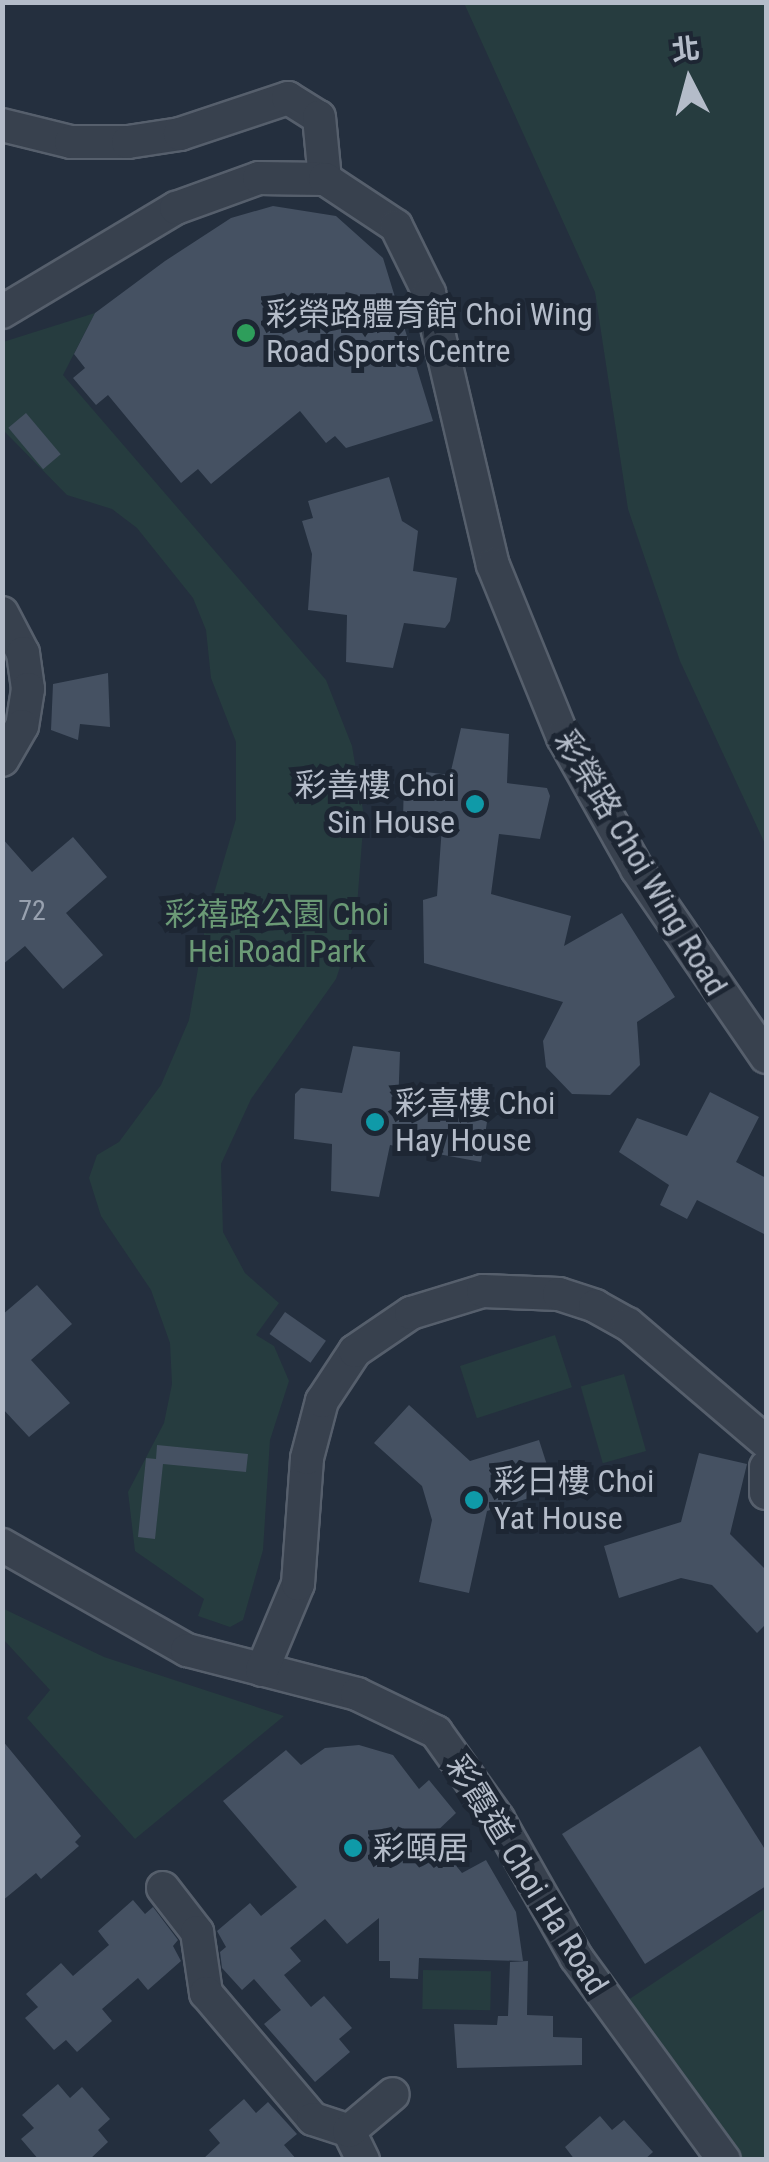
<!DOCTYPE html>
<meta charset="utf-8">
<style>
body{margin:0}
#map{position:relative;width:769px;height:2162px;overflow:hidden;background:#242f3e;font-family:"Roboto Condensed","Noto Sans TC",sans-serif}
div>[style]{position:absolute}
.green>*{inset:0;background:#263c3f;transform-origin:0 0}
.building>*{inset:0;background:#455162;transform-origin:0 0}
.roads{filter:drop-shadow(2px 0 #565f6c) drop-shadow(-2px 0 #565f6c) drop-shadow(0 2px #565f6c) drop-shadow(0 -2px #565f6c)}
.minor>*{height:32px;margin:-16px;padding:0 16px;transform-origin:16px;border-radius:16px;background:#38414e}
.dots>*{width:28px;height:28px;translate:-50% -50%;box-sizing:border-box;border:5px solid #1d2633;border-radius:50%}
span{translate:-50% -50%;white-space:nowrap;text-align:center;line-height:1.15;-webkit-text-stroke:10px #1d2633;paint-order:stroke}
.number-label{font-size:28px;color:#98a1af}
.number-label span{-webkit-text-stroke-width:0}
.poi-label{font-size:32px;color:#b4bcc9}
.left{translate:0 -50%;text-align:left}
.right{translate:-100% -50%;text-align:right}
.street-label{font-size:32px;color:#b4bcc9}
.park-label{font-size:32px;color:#6b9a76}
.frame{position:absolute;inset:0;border:5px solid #b4bcc9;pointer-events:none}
.north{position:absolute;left:639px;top:30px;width:100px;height:100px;-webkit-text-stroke:8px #1d2633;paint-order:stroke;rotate:354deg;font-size:28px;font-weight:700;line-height:40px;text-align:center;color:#b4bcc9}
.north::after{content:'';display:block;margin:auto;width:35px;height:45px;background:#b4bcc9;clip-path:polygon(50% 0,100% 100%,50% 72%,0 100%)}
</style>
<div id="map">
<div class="green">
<div style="clip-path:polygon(464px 3px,766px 3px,766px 846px,680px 661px,628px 509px,595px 292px)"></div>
<div style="clip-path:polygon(95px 313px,63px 375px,326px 680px,352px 746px,364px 816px,356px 919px,336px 979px,251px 1099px,221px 1164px,223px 1232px,245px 1273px,279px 1303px,256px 1335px,274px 1346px,289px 1381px,270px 1440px,263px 1550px,243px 1620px,230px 1627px,198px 1616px,204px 1599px,135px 1551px,128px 1492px,164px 1423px,172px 1384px,170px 1343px,151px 1290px,101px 1216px,89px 1178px,97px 1155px,119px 1142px,161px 1085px,189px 1020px,207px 917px,236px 819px,236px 742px,211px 678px,206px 630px,193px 598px,137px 528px,112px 509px,67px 495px,3px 430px,3px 342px)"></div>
<div style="left:555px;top:1335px;width:55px;height:100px;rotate:72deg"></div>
<div style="left:624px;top:1374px;width:80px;height:45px;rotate:74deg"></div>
<div style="clip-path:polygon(2px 1608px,104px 1657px,284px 1716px,135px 1839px,27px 1718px,50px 1690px,3px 1639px)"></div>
<div style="clip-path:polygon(766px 1908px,766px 2159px,743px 2159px,622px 2004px)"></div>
<div style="left:423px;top:1970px;width:68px;height:39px;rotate:1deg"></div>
</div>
<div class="building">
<div style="clip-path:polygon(273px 206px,336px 216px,383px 258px,433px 421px,346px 448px,335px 436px,326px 443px,300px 411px,211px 484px,198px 469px,181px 483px,108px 395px,96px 405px,73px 378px,85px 368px,74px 354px,95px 313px,165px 261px,231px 218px)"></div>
<div style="left:26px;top:413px;width:54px;height:23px;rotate:50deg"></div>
<div style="clip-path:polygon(389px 477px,402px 521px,418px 531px,413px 571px,457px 578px,450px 621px,445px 628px,404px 623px,393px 668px,346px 662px,347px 615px,308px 610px,312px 554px,302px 521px,313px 518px,308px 501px)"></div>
<div style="clip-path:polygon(108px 673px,110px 727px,80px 724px,78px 740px,51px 730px,53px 684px)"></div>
<div style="clip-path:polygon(461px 728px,509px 734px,507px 783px,547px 788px,550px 796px,540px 839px,499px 834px,491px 894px,571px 916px,564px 946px,622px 913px,675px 997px,637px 1022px,640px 1065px,610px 1095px,572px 1094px,546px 1067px,543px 1041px,563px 1002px,424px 963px,423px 900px,437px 896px,442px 826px,403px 821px,404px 776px,410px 770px,450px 775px)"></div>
<div style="clip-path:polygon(73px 837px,107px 877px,66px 913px,103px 955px,63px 989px,25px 946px,2px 965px,2px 838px,32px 872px)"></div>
<div style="clip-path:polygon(353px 1046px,400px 1052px,398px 1107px,488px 1115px,481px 1162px,390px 1145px,379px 1197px,331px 1191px,332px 1144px,294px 1139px,295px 1094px,301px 1088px,342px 1093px)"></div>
<div style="clip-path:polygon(710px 1092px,759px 1117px,736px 1162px,766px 1178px,766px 1235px,697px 1200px,687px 1219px,660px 1205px,669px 1185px,619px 1152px,637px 1118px,687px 1136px)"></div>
<div style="clip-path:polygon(37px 1285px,72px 1324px,31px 1360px,70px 1403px,29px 1437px,2px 1408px,2px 1315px)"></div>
<div style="left:285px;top:1312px;width:50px;height:27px;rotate:35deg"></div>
<div style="clip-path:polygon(409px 1405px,470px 1461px,539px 1440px,555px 1490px,487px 1511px,469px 1593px,419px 1582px,432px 1520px,422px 1486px,374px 1443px)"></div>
<div style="clip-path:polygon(157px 1445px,248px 1454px,246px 1472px,163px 1464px,155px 1539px,138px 1537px,146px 1458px,156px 1459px)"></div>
<div style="clip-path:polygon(699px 1453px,747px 1464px,730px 1534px,766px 1570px,766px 1624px,757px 1633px,712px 1585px,681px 1578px,619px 1598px,604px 1546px,681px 1522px)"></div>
<div style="clip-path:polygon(2px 1740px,81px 1836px,75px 1842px,79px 1846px,41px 1879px,36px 1873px,2px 1901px)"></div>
<div style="clip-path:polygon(359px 1745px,393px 1755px,419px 1789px,429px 1780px,456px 1813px,432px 1836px,462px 1873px,486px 1860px,516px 1912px,523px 1961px,419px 1958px,418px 1979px,390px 1978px,390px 1961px,379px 1961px,379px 1918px,347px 1944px,325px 1919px,290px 1948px,301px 1961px,284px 1975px,311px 2007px,324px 1996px,352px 2028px,339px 2039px,350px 2052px,315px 2082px,264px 2024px,281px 2010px,254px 1979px,242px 1990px,222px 1968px,220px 1952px,226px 1947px,217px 1931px,250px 1903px,261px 1916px,297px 1887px,223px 1801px,286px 1750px,301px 1765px,325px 1748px)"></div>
<div style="clip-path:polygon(700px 1746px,766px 1851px,766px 1886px,645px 1964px,562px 1834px)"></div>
<div style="clip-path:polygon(133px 1900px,145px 1914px,153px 1907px,178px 1940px,173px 1946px,181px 1961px,148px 1990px,138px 1978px,102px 2009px,112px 2021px,77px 2052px,66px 2040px,54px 2050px,25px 2018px,38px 2007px,26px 1994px,61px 1963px,73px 1976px,109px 1945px,98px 1931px)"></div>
<div style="clip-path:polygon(528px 1961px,527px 2015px,553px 2016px,553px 2037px,582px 2038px,582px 2065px,457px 2068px,454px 2024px,497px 2025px,498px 2016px,508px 2016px,510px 1962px)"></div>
<div style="clip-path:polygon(58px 2084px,70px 2098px,82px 2087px,110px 2119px,98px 2130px,108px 2142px,89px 2160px,39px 2160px,21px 2139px,34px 2128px,22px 2115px)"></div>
<div style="clip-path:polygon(244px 2099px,256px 2113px,268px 2102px,297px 2134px,284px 2145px,297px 2160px,202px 2160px,220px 2143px,209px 2130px)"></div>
<div style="clip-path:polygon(600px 2116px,612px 2130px,624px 2120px,653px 2152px,644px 2160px,575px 2160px,565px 2147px)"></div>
</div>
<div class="roads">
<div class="minor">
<div style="left:2px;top:125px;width:71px;rotate:13.8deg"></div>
<div style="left:71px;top:142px;width:57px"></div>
<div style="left:128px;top:142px;width:53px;rotate:-8.7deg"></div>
<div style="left:180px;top:134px;width:114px;rotate:-18.4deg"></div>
<div style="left:288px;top:98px;width:36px;rotate:32deg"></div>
<div style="left:319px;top:117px;width:62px;rotate:84.5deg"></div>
<div style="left:2px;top:312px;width:203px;rotate:-30.9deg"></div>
<div style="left:176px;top:208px;width:88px;rotate:-19.9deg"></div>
<div style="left:259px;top:178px;width:66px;rotate:0.9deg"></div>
<div style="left:325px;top:179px;width:85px;rotate:33.5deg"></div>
<div style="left:396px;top:226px;width:75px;rotate:63.8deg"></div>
<div style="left:429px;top:293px;width:279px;rotate:76.8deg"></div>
<div style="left:493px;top:565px;width:186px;rotate:67.9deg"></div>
<div style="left:563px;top:737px;width:151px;rotate:60.7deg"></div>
<div style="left:637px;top:869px;width:228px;rotate:55.5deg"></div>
<div style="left:2px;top:613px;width:45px;rotate:62.3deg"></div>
<div style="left:23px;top:653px;width:36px;rotate:82deg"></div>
<div style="left:28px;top:689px;width:37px;rotate:99deg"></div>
<div style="left:22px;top:726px;width:39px;rotate:120deg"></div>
<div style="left:766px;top:1467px;width:26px;rotate:90deg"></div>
<div style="left:2px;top:1545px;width:213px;rotate:29.6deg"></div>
<div style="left:187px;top:1650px;width:176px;rotate:14.5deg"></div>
<div style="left:357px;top:1694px;width:88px;rotate:25.7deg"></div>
<div style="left:436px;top:1732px;width:107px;rotate:54.5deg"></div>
<div style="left:498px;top:1819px;width:159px;rotate:60.5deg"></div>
<div style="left:576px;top:1957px;width:251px;rotate:53.9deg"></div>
<div style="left:262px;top:1670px;width:93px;rotate:-67.3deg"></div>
<div style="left:298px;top:1584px;width:126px;rotate:-85.9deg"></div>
<div style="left:307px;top:1458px;width:59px;rotate:-75.3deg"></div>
<div style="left:322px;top:1401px;width:60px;rotate:-56.6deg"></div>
<div style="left:355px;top:1351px;width:68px;rotate:-34.2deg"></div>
<div style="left:411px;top:1313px;width:75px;rotate:-17deg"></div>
<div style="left:483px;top:1291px;width:76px;rotate:2.3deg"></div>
<div style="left:559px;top:1294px;width:38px;rotate:18deg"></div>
<div style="left:595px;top:1306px;width:38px;rotate:29deg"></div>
<div style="left:628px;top:1324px;width:182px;rotate:40.5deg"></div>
<div style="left:163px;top:1888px;width:56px;rotate:52.3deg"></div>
<div style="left:197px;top:1932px;width:62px;rotate:81.6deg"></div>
<div style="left:206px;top:1993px;width:165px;rotate:49.7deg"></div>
<div style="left:313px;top:2119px;width:38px;rotate:18deg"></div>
<div style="left:363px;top:2160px;width:32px;rotate:-116deg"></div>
<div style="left:349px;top:2131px;width:57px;rotate:-40.1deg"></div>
</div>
</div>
<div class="dots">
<div style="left:246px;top:333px;background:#2e9e5b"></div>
<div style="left:475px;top:804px;background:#0f9aa8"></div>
<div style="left:375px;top:1122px;background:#0f9aa8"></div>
<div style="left:474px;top:1500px;background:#0f9aa8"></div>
<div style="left:353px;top:1848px;background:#0f9aa8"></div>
</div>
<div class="number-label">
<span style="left:32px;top:911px">72</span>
</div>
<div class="poi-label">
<span class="left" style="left:266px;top:333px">彩榮路體育館 Choi Wing<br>Road Sports Centre</span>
<span class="right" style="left:455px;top:804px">彩善樓 Choi<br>Sin House</span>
<span class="left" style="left:395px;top:1122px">彩喜樓 Choi<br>Hay House</span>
<span class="left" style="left:494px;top:1500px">彩日樓 Choi<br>Yat House</span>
<span class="left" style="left:373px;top:1848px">彩頤居</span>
</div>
<div class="street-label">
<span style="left:641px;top:863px;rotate:59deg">彩榮路 Choi Wing Road</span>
<span style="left:527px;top:1875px;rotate:58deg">彩霞道 Choi Ha Road</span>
</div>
<div class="park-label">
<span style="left:277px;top:933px">彩禧路公園 Choi<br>Hei Road Park</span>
</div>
<div class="frame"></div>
<div class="north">北</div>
</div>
